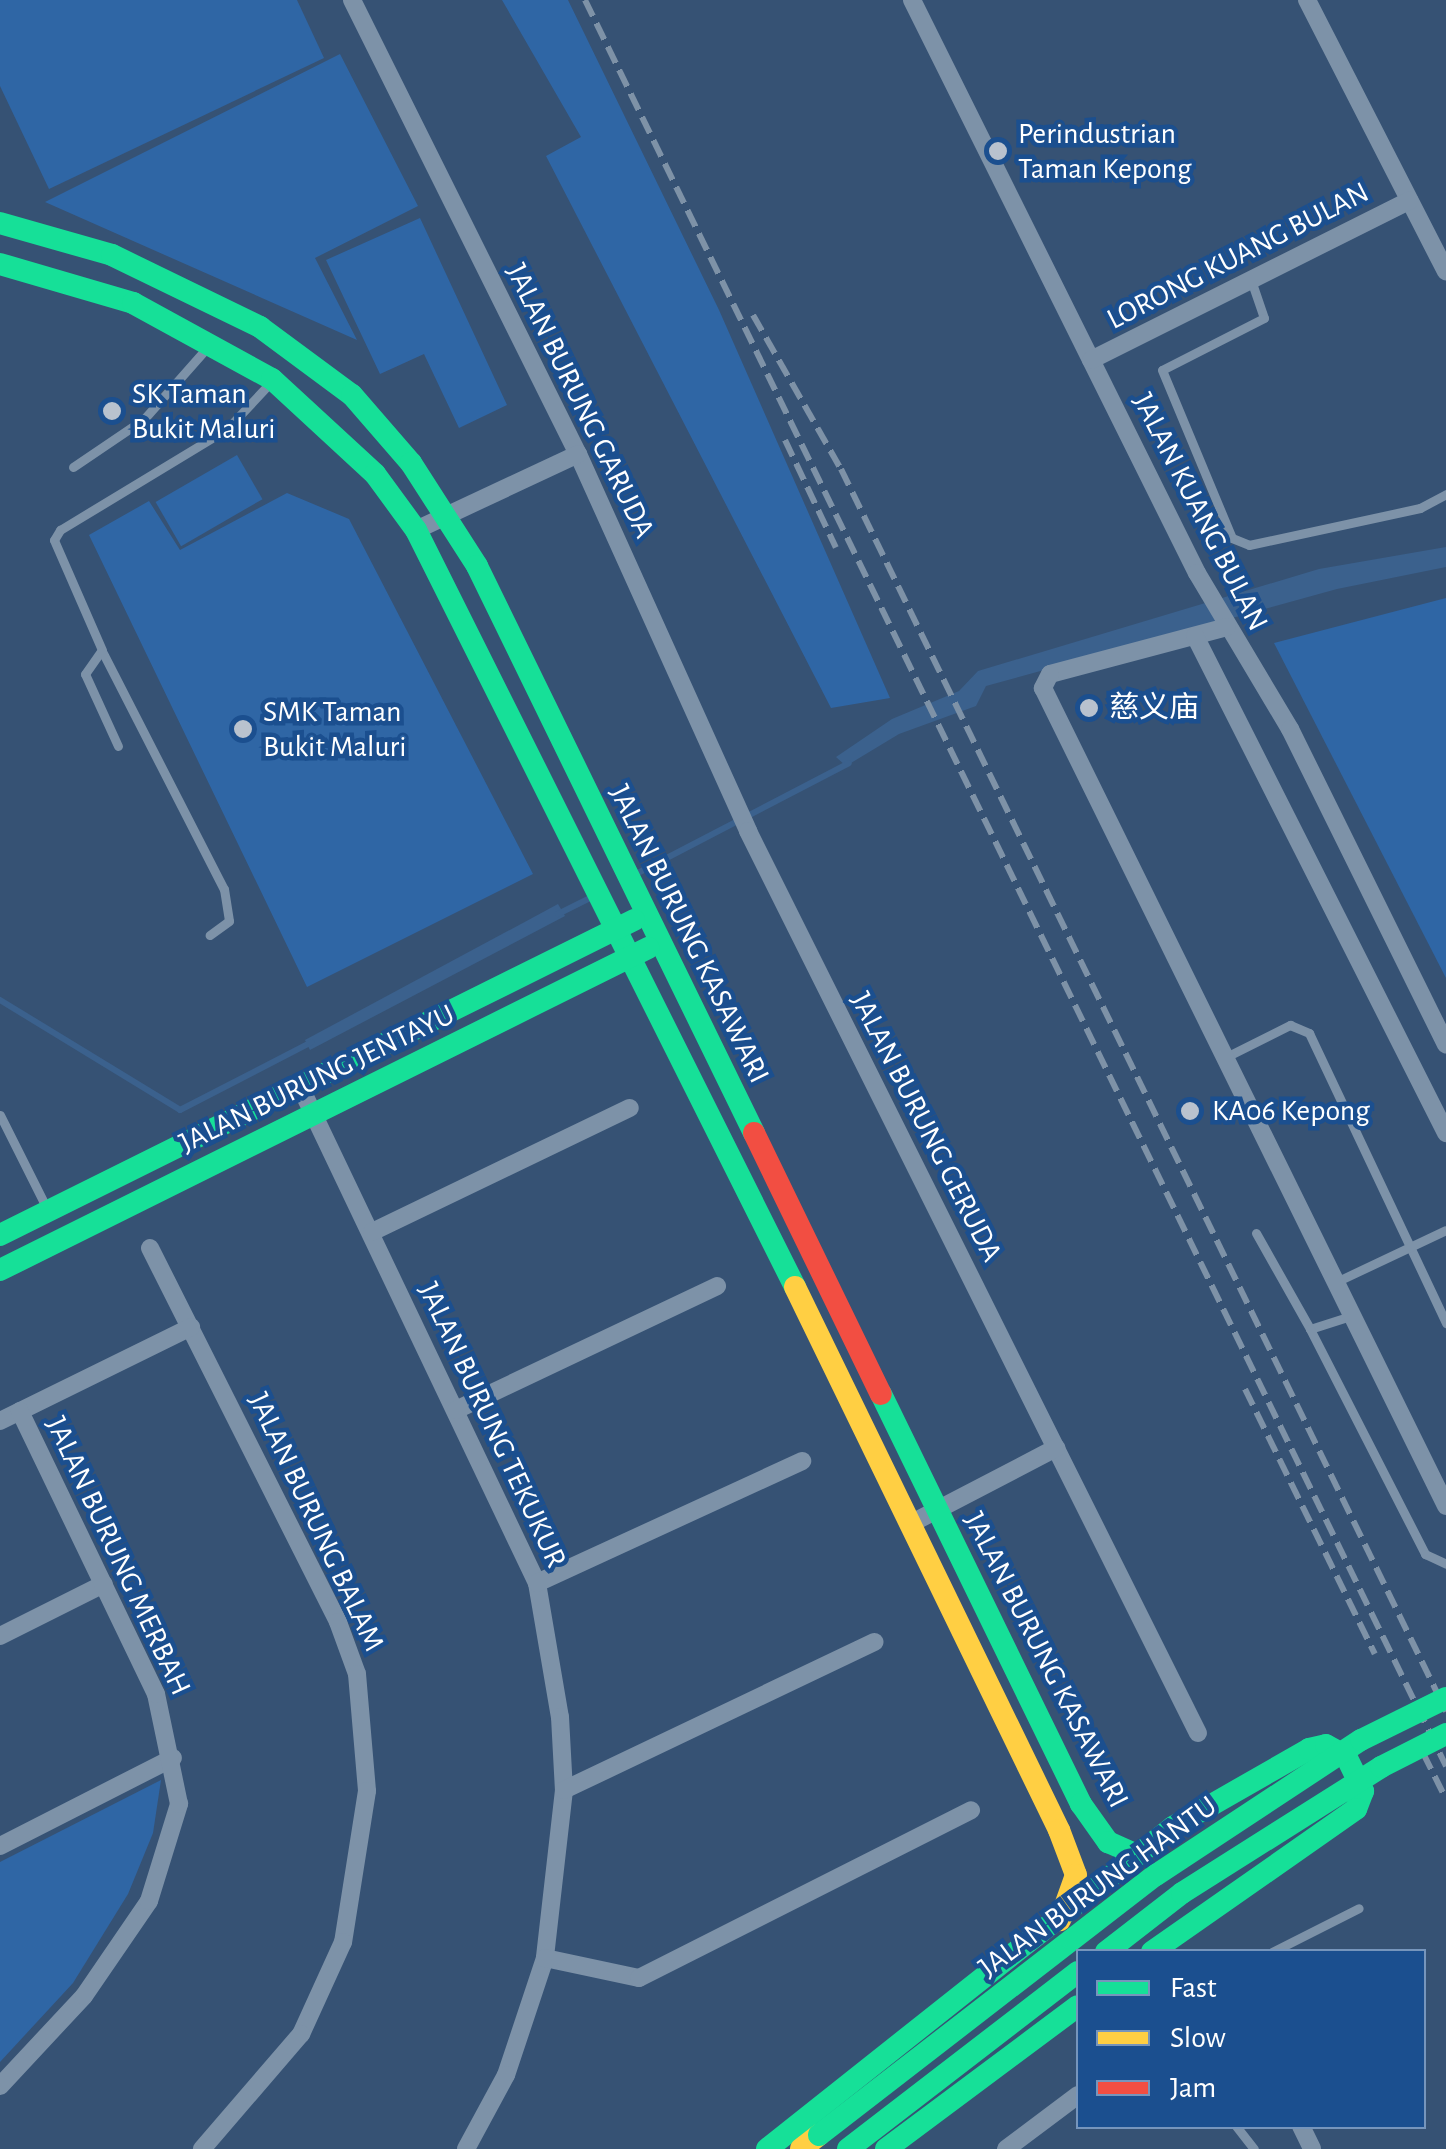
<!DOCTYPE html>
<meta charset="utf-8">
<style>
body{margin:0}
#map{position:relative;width:1446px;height:2149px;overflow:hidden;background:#365274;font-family:"Alegreya Sans","Noto Sans SC",sans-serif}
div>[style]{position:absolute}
.green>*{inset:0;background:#2f66a5;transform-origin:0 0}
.water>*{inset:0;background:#3b618d}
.stream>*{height:6px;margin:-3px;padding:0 3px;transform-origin:3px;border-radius:3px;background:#3b618d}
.lane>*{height:9px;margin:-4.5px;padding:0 4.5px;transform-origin:4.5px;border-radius:4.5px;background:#7d92a8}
.street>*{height:18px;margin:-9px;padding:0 9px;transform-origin:9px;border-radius:9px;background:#7d92a8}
.fast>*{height:22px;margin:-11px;padding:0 11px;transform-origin:11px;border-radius:11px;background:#16e098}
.slow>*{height:22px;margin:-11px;padding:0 11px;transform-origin:11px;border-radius:11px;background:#ffcf43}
.jam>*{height:22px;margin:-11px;padding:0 11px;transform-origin:11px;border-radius:11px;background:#f24e42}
.rail>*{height:6px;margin-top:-3px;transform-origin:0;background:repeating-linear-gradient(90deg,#7e92a7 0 18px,transparent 0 26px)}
.fast-bridge>*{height:22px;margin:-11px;padding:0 11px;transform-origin:11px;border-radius:11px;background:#16e098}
.dots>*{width:28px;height:28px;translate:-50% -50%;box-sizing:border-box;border:5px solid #1b4f8f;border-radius:50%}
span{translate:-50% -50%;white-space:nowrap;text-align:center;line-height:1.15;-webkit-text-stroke:9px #1b4f8f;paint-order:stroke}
.poi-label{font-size:30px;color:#fff}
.left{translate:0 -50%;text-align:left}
.street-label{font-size:30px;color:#fff}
.legend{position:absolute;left:1076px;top:1949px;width:350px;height:180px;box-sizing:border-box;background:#1b4f8f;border:2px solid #7695bc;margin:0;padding:12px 18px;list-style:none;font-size:30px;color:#fff}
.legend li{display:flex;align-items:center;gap:20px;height:50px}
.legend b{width:50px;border:2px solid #7695bc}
</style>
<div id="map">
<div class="green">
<div style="clip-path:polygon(0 0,297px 0,324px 58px,49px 189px,0 86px)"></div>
<div style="clip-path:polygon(502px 0,568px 0,719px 310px,890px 698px,831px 708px,546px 156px,581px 137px)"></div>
<div style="clip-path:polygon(340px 54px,418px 206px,315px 258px,357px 340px,45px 202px)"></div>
<div style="clip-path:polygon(420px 218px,507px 405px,459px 428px,424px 354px,380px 374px,326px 260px)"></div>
<div style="left:237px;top:455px;width:51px;height:94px;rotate:60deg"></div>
<div style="clip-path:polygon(287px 493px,349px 519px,533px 874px,307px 987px,89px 535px,149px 501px,180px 550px)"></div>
<div style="clip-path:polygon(1446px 598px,1446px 978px,1274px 643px)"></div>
<div style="clip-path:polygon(161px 1780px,153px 1833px,128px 1894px,73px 1983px,0 2062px,0 1862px)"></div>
</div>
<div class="water">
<div style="clip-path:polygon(1446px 547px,1446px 567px,1337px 589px,986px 686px,976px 706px,899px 734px,846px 766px,836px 757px,892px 719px,959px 691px,978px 671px,1319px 569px)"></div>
<div style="clip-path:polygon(558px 904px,565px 916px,310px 1050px,305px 1040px)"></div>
</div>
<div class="stream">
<div style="left:634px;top:875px;width:242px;rotate:-27.5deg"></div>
<div style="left:558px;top:914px;width:42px;rotate:-26.6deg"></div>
<div style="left:0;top:1000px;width:211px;rotate:31.4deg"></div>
<div style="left:180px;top:1110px;width:148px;rotate:-27.3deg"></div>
</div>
<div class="lane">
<div style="left:1251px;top:280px;width:40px;rotate:71.1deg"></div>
<div style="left:1264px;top:318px;width:114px;rotate:153deg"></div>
<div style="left:1162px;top:370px;width:182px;rotate:67.4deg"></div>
<div style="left:1232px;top:538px;width:18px;rotate:22deg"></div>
<div style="left:1249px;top:545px;width:175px;rotate:-12.2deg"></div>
<div style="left:1420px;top:508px;width:30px;rotate:-28deg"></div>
<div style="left:73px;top:467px;width:86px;rotate:-34.1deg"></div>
<div style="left:144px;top:419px;width:94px;rotate:-48.5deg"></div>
<div style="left:103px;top:653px;width:265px;rotate:62.9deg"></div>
<div style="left:224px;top:889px;width:32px;rotate:81deg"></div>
<div style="left:229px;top:921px;width:24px;rotate:144deg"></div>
<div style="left:118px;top:746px;width:79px;rotate:-114.6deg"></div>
<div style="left:85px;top:674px;width:29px;rotate:-55deg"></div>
<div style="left:102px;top:650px;width:120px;rotate:-113.6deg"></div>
<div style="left:54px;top:540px;width:12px;rotate:-59deg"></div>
<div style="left:60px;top:530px;width:195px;rotate:-31.2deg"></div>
<div style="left:227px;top:429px;width:64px;rotate:-46.9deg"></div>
<div style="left:1226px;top:1057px;width:72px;rotate:-26.6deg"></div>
<div style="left:1290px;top:1025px;width:21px;rotate:23deg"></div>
<div style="left:1309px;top:1033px;width:321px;rotate:64.7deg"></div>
<div style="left:0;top:1115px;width:103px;rotate:63.4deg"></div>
<div style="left:1256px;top:1233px;width:110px;rotate:60.6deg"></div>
<div style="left:1310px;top:1329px;width:46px;rotate:-17.7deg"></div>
<div style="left:1338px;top:1281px;width:119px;rotate:-25.3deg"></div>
<div style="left:1310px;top:1329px;width:253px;rotate:62.9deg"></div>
<div style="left:1425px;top:1554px;width:23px;rotate:25deg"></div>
<div style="left:1272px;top:1952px;width:97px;rotate:-26.8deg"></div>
<div style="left:1236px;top:2126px;width:29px;rotate:52deg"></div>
</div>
<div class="street">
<div style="left:352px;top:0;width:507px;rotate:63.54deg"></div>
<div style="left:578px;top:454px;width:414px;rotate:65.7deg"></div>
<div style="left:748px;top:831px;width:1008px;rotate:63.49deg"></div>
<div style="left:912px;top:0;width:640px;rotate:63.56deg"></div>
<div style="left:1197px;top:573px;width:182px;rotate:59.2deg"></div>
<div style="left:1290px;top:729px;width:352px;rotate:63.7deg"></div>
<div style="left:1307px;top:0;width:305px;rotate:62.9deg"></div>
<div style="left:1091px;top:360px;width:356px;rotate:-26.6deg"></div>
<div style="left:416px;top:530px;width:179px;rotate:-25.1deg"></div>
<div style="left:1227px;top:627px;width:183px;rotate:165.1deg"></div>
<div style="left:1050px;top:674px;width:16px;rotate:117deg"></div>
<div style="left:1043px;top:688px;width:912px;rotate:63.77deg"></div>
<div style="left:1195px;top:636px;width:557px;rotate:63.2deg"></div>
<div style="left:300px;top:1086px;width:551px;rotate:64.51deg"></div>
<div style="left:537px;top:1583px;width:136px;rotate:80.3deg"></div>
<div style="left:560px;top:1717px;width:73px;rotate:86.9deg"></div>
<div style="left:564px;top:1790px;width:169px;rotate:96.5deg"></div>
<div style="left:545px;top:1958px;width:123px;rotate:108.4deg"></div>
<div style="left:506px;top:2075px;width:84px;rotate:118.4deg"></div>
<div style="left:372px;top:1232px;width:286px;rotate:-25.7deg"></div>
<div style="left:150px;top:1248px;width:419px;rotate:63.3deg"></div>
<div style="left:338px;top:1622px;width:55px;rotate:69.9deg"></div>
<div style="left:357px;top:1674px;width:117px;rotate:85.1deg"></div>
<div style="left:367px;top:1791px;width:153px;rotate:99deg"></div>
<div style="left:343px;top:1942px;width:101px;rotate:114.5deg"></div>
<div style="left:301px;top:2034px;width:152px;rotate:130.7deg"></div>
<div style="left:456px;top:1410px;width:289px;rotate:-25.4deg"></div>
<div style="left:0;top:1421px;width:213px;rotate:-26.2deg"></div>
<div style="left:910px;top:1524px;width:165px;rotate:-27.5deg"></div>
<div style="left:537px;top:1583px;width:292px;rotate:-24.7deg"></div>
<div style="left:0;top:1636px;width:116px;rotate:-26.6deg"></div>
<div style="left:564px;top:1790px;width:344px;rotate:-25.5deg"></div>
<div style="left:0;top:1846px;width:194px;rotate:-27deg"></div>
<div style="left:545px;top:1958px;width:96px;rotate:12deg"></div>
<div style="left:639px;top:1978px;width:372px;rotate:-26.8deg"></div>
<div style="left:0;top:2086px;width:123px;rotate:-47deg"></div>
<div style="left:84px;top:1996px;width:115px;rotate:-55.6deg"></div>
<div style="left:149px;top:1901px;width:102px;rotate:-72.8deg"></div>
<div style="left:179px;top:1804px;width:112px;rotate:-101.8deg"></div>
<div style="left:156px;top:1694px;width:314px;rotate:-115.7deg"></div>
<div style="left:1301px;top:2126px;width:25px;rotate:64deg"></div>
<div style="left:1006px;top:2149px;width:90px;rotate:-36.9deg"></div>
</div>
<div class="fast">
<div style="left:0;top:223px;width:116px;rotate:15.9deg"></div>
<div style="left:112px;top:255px;width:165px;rotate:25.9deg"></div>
<div style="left:260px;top:327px;width:114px;rotate:36.5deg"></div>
<div style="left:352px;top:395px;width:90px;rotate:49.1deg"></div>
<div style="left:411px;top:463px;width:122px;rotate:57.3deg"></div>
<div style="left:477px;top:566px;width:631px;rotate:63.96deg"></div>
<div style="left:0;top:264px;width:139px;rotate:16.3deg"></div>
<div style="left:133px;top:303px;width:158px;rotate:28.7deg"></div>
<div style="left:272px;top:379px;width:140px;rotate:42.7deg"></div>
<div style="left:375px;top:474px;width:69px;rotate:53.8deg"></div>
<div style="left:416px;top:530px;width:847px;rotate:63.4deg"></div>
<div style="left:0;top:1235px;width:708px;rotate:-26.42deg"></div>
<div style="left:0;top:1270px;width:724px;rotate:-26.42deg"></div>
<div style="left:881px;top:1394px;width:456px;rotate:64deg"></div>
<div style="left:1081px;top:1804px;width:47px;rotate:54.6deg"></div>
<div style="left:1108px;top:1842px;width:30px;rotate:24deg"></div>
<div style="left:767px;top:2149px;width:518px;rotate:-38.42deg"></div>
<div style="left:1173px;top:1827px;width:157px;rotate:-29.8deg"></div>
<div style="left:1309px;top:1749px;width:17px;rotate:-13deg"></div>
<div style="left:1326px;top:1745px;width:23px;rotate:29deg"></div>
<div style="left:1346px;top:1756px;width:39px;rotate:64deg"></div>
<div style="left:1363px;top:1791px;width:19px;rotate:111deg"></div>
<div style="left:1356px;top:1809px;width:249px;rotate:145deg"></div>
<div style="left:848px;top:2149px;width:290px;rotate:-37.6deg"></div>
<div style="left:886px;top:2149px;width:239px;rotate:-36.7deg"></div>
</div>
<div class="slow">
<div style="left:795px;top:1287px;width:604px;rotate:64.07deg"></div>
<div style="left:1059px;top:1830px;width:48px;rotate:69.3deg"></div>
<div style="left:1076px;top:1875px;width:48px;rotate:109.6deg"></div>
<div style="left:801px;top:2149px;width:23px;rotate:-38deg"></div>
</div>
<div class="jam">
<div style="left:754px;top:1133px;width:290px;rotate:64.1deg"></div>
</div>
<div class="rail">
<div style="left:585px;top:0;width:1965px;rotate:64.01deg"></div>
<div style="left:753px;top:315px;width:177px;rotate:60.3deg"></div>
<div style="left:841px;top:469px;width:1382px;rotate:64.03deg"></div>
<div style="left:785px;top:440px;width:119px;rotate:64.7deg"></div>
<div style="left:1245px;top:1389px;width:295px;rotate:63.9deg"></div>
<div style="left:1423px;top:1753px;width:51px;rotate:63.4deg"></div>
</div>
<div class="fast-bridge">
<div style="left:1106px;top:1952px;width:96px;rotate:-37.8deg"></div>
<div style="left:1182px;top:1893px;width:236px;rotate:-32.3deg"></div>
<div style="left:1381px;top:1767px;width:73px;rotate:-26.9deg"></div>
<div style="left:819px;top:2135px;width:426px;rotate:-37.7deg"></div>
<div style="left:1156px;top:1875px;width:245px;rotate:-33.4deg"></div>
<div style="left:1361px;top:1740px;width:95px;rotate:-26.3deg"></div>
</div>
<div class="dots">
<div style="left:998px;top:151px;background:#b9c2ce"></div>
<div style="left:112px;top:411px;background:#b9c2ce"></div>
<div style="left:1089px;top:708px;background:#b9c2ce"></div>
<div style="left:243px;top:729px;background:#b9c2ce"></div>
<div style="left:1190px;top:1111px;background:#b9c2ce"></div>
</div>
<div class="poi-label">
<span class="left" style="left:1018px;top:151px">Perindustrian<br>Taman Kepong</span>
<span class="left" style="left:132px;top:411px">SK Taman<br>Bukit Maluri</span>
<span class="left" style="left:1109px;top:708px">慈义庙</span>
<span class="left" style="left:263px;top:729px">SMK Taman<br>Bukit Maluri</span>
<span class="left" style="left:1212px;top:1111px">KA06 Kepong</span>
</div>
<div class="street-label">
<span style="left:1238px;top:256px;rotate:-27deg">LORONG KUANG BULAN</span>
<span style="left:580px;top:401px;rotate:64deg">JALAN BURUNG GARUDA</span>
<span style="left:1200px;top:512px;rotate:63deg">JALAN KUANG BULAN</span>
<span style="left:689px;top:934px;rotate:64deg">JALAN BURUNG KASAWARI</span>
<span style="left:317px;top:1079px;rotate:-26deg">JALAN BURUNG JENTAYU</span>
<span style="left:926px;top:1127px;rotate:63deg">JALAN BURUNG GERUDA</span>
<span style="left:492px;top:1425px;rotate:65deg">JALAN BURUNG TEKUKUR</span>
<span style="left:316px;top:1522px;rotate:65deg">JALAN BURUNG BALAM</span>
<span style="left:118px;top:1556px;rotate:65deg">JALAN BURUNG MERBAH</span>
<span style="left:1046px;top:1660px;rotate:63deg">JALAN BURUNG KASAWARI</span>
<span style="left:1098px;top:1887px;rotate:-36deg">JALAN BURUNG HANTU</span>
</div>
<ul class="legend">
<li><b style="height:12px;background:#16e098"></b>Fast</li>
<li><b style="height:12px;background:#ffcf43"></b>Slow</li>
<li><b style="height:12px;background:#f24e42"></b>Jam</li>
</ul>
</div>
